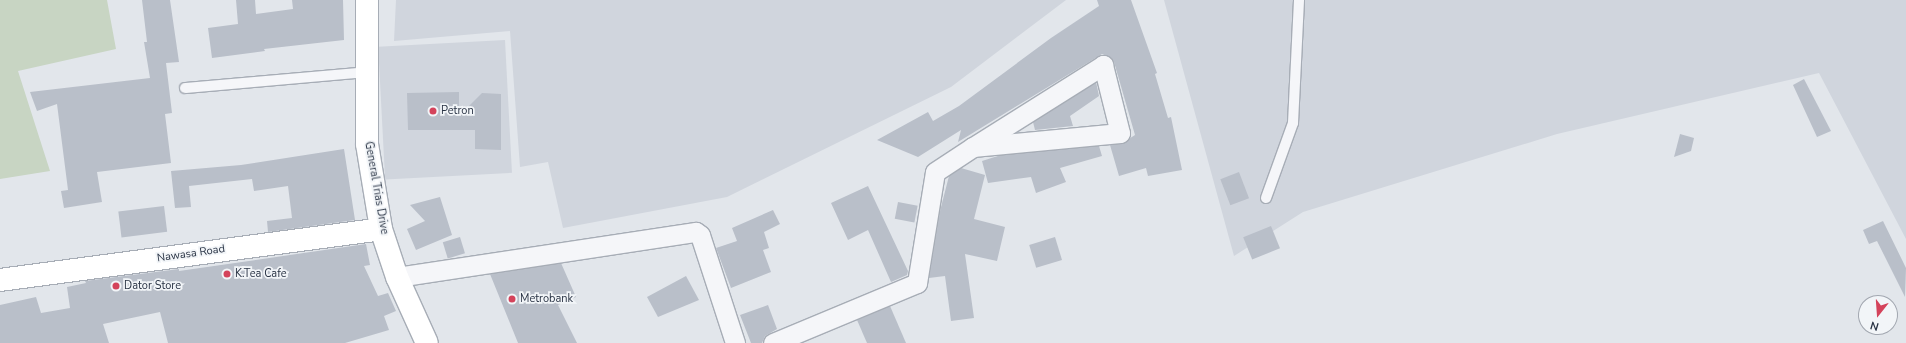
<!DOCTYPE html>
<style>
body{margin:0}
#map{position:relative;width:1906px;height:343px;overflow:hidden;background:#e2e6eb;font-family:"Nunito Sans",sans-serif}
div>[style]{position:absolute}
.built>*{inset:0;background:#d0d5dd;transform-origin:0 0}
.green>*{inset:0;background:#c8d5c3}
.building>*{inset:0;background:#b9bfc9;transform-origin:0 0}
.roads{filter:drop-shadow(1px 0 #a7adb6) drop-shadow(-1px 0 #a7adb6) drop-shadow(0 1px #a7adb6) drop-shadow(0 -1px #a7adb6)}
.lane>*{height:10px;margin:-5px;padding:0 5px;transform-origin:5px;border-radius:5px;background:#f5f6f9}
.street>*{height:19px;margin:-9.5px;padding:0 9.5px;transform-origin:9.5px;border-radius:9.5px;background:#f5f6f9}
.secondary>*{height:22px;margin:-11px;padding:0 11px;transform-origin:11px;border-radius:11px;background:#fff}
.dots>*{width:11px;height:11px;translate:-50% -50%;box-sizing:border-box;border:2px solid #f2f5f8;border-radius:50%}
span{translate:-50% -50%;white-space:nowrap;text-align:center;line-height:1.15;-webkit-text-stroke:3.5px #f2f5f8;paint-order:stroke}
.poi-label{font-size:11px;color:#293344}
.left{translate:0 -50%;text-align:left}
.street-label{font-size:11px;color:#293344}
.north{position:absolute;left:1858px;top:295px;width:40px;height:40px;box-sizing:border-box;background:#f2f5f8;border:1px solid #a2a7b0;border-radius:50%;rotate:197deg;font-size:11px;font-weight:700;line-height:16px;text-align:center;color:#293344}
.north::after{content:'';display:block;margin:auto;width:14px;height:18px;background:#d4435b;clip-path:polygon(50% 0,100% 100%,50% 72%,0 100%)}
</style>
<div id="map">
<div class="built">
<div style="clip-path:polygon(396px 0,1066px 0,951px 87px,727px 197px,563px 228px,548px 162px,520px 167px,510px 31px,394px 41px)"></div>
<div style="clip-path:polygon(1164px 0,1906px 0,1906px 239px,1819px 73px,1557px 134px,1303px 212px,1234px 256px)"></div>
<div style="left:505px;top:40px;width:133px;height:127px;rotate:87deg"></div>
</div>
<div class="green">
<div style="clip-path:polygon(0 0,107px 0,116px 49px,18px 71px,50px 171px,0 179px)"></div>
</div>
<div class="building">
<div style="clip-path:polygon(142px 0,170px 0,179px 62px,166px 63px,172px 113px,165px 114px,171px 163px,97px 172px,102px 202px,64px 208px,61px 191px,68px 190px,57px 104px,37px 111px,30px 92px,150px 78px,144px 42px,147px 42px)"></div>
<div style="clip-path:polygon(236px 0,255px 0,256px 14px,293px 9px,292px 0,343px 0,344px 40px,264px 49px,265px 51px,212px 58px,208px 28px,238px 24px)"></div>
<div style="clip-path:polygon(1097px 0,1131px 0,1157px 73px,1155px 74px,1168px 118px,1171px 117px,1182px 170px,1148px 176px,1146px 168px,1119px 176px,1110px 145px,1121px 144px,1135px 135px,1114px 62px,1111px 58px,1102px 54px,958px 142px,961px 130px,918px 157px,877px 140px,928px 112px,933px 121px,959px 106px,1051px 38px,1099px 6px)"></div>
<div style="clip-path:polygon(1804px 79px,1831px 131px,1817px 137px,1793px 85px)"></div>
<div style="clip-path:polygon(1096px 82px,1099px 96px,1070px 116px,1073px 126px,1035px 130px,1033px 122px)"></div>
<div style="clip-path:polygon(459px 92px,459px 116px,482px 93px,501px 94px,501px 150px,475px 149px,475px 130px,408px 130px,407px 93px)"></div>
<div style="clip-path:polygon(1680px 134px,1694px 138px,1691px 151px,1674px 157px)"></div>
<div style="clip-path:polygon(1099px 146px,1102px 156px,1060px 168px,1066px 182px,1036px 193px,1031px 177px,988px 183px,982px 161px,1001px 155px)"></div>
<div style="clip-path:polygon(344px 149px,355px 220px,268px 232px,267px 221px,292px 218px,288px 186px,254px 191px,252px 179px,189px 186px,191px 207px,175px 208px,171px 171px,241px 165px)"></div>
<div style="clip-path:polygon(961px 168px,985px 175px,974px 219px,1005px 227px,997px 261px,965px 254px,974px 318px,951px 321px,945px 276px,929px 278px,940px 211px,949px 176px)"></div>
<div style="left:1239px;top:172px;width:28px;height:20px;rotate:69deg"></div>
<div style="clip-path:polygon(868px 186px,908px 271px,907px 275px,891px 282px,868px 230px,848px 240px,831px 203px)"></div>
<div style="clip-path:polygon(440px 197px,452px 235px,416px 250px,407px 229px,425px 221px,410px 205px)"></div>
<div style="left:898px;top:202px;width:20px;height:17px;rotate:11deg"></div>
<div style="left:164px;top:206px;width:26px;height:46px;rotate:83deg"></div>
<div style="clip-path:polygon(773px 210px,780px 224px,764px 232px,769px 248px,763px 250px,771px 272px,731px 288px,716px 248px,737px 241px,732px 228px)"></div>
<div style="clip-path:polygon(1883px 221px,1906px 268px,1905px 297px,1877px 241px,1869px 244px,1863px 230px)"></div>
<div style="left:1271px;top:226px;width:24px;height:30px;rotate:68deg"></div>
<div style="left:460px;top:237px;width:17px;height:18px;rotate:73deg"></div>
<div style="left:1055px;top:237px;width:24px;height:27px;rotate:73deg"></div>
<div style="clip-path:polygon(366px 244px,370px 265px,364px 266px,378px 296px,388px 293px,396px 311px,384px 316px,389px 330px,345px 343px,168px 343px,160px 312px,103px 324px,109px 343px,0 343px,0 305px,36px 297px,41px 313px,70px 308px,67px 287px,86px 283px,85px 281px,179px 269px,179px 271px)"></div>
<div style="clip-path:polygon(561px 263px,576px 297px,558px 305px,577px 343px,518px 343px,490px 274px)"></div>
<div style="clip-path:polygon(686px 276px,699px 300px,658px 317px,647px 297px)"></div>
<div style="clip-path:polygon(768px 305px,777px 329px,765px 336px,762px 343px,751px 343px,740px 315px)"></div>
<div style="clip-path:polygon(890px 306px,906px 343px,867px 343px,857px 320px)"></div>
</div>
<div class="roads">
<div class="lane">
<div style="left:185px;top:88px;width:183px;rotate:-5deg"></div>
<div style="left:1266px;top:198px;width:80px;rotate:-70.2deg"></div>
<div style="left:1293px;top:123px;width:123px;rotate:-87.2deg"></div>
</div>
<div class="street">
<div style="left:397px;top:277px;width:302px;rotate:-8.6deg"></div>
<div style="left:696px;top:232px;width:5px;rotate:37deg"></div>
<div style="left:700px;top:235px;width:114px;rotate:72deg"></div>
<div style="left:773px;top:343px;width:156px;rotate:-22.6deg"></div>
<div style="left:917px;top:283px;width:112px;rotate:-80.8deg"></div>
<div style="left:935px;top:172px;width:45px;rotate:-33.3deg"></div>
<div style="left:973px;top:147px;width:154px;rotate:-32.2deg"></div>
<div style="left:1103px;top:65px;width:70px;rotate:76deg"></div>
<div style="left:1120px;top:133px;width:148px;rotate:174.6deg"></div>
</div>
<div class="secondary">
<div style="left:367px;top:0;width:144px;rotate:90deg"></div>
<div style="left:367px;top:144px;width:86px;rotate:80.6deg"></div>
<div style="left:381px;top:229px;width:51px;rotate:71.6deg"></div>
<div style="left:397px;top:277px;width:72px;rotate:65.6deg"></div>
<div style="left:0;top:280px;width:384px;rotate:-7.6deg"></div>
</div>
</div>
<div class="dots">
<div style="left:433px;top:111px;background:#d4435b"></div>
<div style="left:227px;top:274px;background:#d4435b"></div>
<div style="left:116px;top:286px;background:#d4435b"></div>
<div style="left:512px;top:299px;background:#d4435b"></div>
</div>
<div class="poi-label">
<span class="left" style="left:441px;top:111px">Petron</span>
<span class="left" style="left:235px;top:274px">K.Tea Cafe</span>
<span class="left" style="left:124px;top:286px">Dator Store</span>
<span class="left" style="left:520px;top:299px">Metrobank</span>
</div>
<div class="street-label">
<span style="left:376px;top:188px;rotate:80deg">General Trias Drive</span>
<span style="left:191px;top:254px;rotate:-8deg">Nawasa Road</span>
</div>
<div class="north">N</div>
</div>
